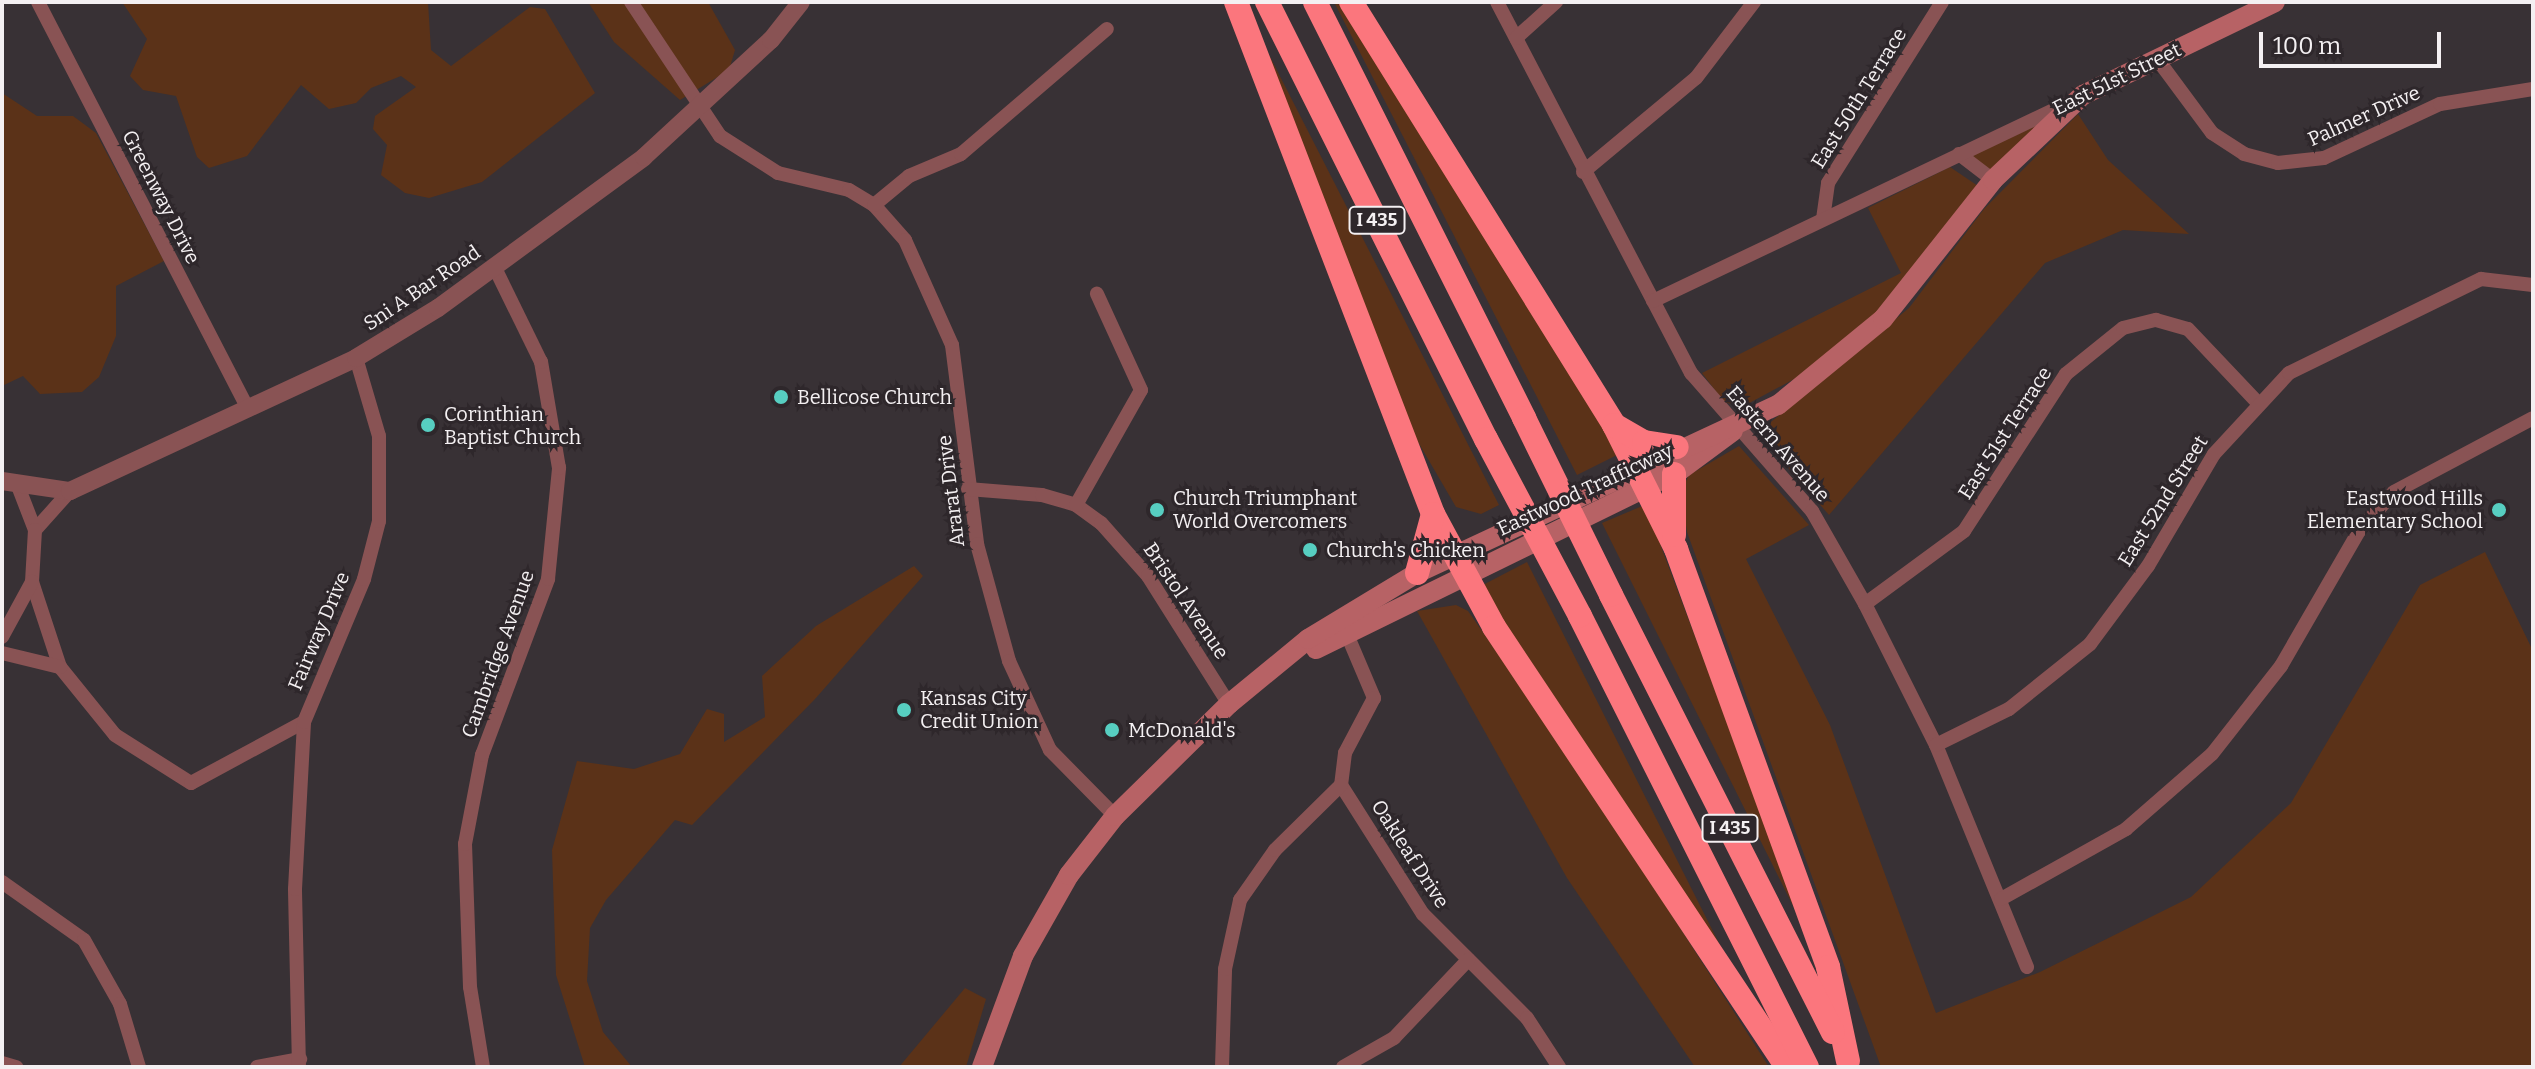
<!DOCTYPE html>
<style>
body{margin:0}
#map{position:relative;width:2535px;height:1069px;overflow:hidden;background:#383135;font-family:Bitter,serif}
div>[style]{position:absolute}
.green>*{inset:0;background:#5b3218}
.minor>*{height:14px;margin:-7px;padding:0 7px;transform-origin:7px;border-radius:7px;background:#895354}
.tertiary>*{height:18px;margin:-9px;padding:0 9px;transform-origin:9px;border-radius:9px;background:#895354}
.secondary>*{height:20px;margin:-10px;padding:0 10px;transform-origin:10px;border-radius:10px;background:#b76265}
.motorway>*{height:24px;margin:-12px;padding:0 12px;transform-origin:12px;border-radius:12px;background:#fb767d}
.motorway-bridge>*{height:24px;margin:-12px;padding:0 12px;transform-origin:12px;border-radius:12px;background:#fb767d}
.dots>*{width:22px;height:22px;translate:-50% -50%;box-sizing:border-box;border:4px solid #2e272b;border-radius:50%}
span{translate:-50% -50%;white-space:nowrap;text-align:center;line-height:1.15;-webkit-text-stroke:6px #2e272b;paint-order:stroke}
.shield-label span{padding:2px 6px;background:#2e272b;border:2px solid;border-radius:6px;-webkit-text-stroke-width:0}
.shield-label{font-size:18px;color:#f4f0f2;font-weight:700}
.street-label{font-size:20px;color:#f4f0f2}
.poi-label{font-size:20px;color:#f4f0f2}
.left{translate:0 -50%;text-align:left}
.right{translate:-100% -50%;text-align:right}
.frame{position:absolute;inset:0;border:4px solid #f4f0f2;pointer-events:none}
.scale{position:absolute;left:2259px;top:32px;width:182px;height:36px;box-sizing:border-box;border:4px solid #f4f0f2;border-top:0;padding-left:10px;font-size:24px;line-height:28px;white-space:nowrap;color:#f4f0f2;-webkit-text-stroke:6px #2e272b;paint-order:stroke}
</style>
<div id="map">
<div class="green">
<div style="clip-path:polygon(122px 2px,428px 2px,431px 50px,451px 66px,530px 7px,545px 9px,595px 93px,482px 182px,429px 198px,405px 193px,381px 175px,387px 145px,373px 129px,375px 116px,416px 87px,401px 76px,371px 88px,356px 103px,329px 109px,301px 85px,247px 156px,209px 168px,197px 157px,176px 96px,143px 90px,130px 76px,147px 39px)"></div>
<div style="clip-path:polygon(588px 2px,708px 2px,735px 50px,729px 70px,680px 100px,614px 42px)"></div>
<div style="clip-path:polygon(1334px 2px,1339px 2px,1621px 453px,1577px 475px)"></div>
<div style="clip-path:polygon(1266px 49px,1499px 505px,1481px 514px,1456px 507px,1407px 423px)"></div>
<div style="clip-path:polygon(2px 93px,37px 116px,73px 116px,96px 133px,164px 261px,116px 286px,116px 336px,99px 377px,82px 392px,40px 394px,23px 376px,2px 386px)"></div>
<div style="clip-path:polygon(2078px 114px,2108px 160px,2189px 234px,2123px 230px,2045px 263px,1829px 515px,1764px 440px,1766px 426px,1909px 308px,1984px 209px)"></div>
<div style="clip-path:polygon(2044px 118px,1990px 171px,1973px 157px,1973px 151px)"></div>
<div style="clip-path:polygon(1950px 167px,1978px 186px,1882px 311px,1796px 378px,1742px 407px,1724px 402px,1702px 373px,1901px 273px,1868px 208px)"></div>
<div style="clip-path:polygon(1739px 446px,1809px 525px,1746px 559px,1830px 725px,1936px 1013px,2040px 972px,2191px 897px,2291px 803px,2420px 585px,2485px 552px,2533px 651px,2533px 1067px,1881px 1067px,1687px 532px,1681px 491px,1689px 475px)"></div>
<div style="clip-path:polygon(1647px 504px,1663px 552px,1809px 938px,1602px 523px)"></div>
<div style="clip-path:polygon(1527px 562px,1741px 987px,1477px 588px)"></div>
<div style="clip-path:polygon(914px 566px,923px 576px,815px 699px,692px 825px,675px 820px,606px 900px,590px 928px,587px 981px,603px 1032px,632px 1067px,585px 1067px,556px 975px,552px 850px,577px 761px,634px 769px,680px 754px,707px 709px,724px 714px,724px 742px,765px 717px,762px 676px,816px 626px)"></div>
<div style="clip-path:polygon(1456px 605px,1468px 611px,1572px 759px,1769px 1067px,1695px 1067px,1567px 878px,1417px 611px)"></div>
<div style="clip-path:polygon(965px 988px,986px 999px,966px 1067px,899px 1067px)"></div>
</div>
<div class="minor">
<div style="left:38px;top:2px;width:459px;rotate:62.7deg"></div>
<div style="left:631px;top:2px;width:161px;rotate:56.4deg"></div>
<div style="left:720px;top:136px;width:69px;rotate:32.5deg"></div>
<div style="left:778px;top:173px;width:73px;rotate:13.5deg"></div>
<div style="left:849px;top:190px;width:29px;rotate:31deg"></div>
<div style="left:874px;top:205px;width:47px;rotate:48.5deg"></div>
<div style="left:905px;top:240px;width:115px;rotate:65.9deg"></div>
<div style="left:952px;top:345px;width:201px;rotate:82.8deg"></div>
<div style="left:977px;top:544px;width:121px;rotate:74.7deg"></div>
<div style="left:1009px;top:661px;width:98px;rotate:65.3deg"></div>
<div style="left:1050px;top:750px;width:93px;rotate:45.4deg"></div>
<div style="left:1497px;top:2px;width:419px;rotate:62.4deg"></div>
<div style="left:1691px;top:373px;width:184px;rotate:48.8deg"></div>
<div style="left:1812px;top:511px;width:107px;rotate:60.3deg"></div>
<div style="left:1865px;top:604px;width:158px;rotate:63.3deg"></div>
<div style="left:1936px;top:745px;width:240px;rotate:67.7deg"></div>
<div style="left:1516px;top:38px;width:54px;rotate:-42deg"></div>
<div style="left:2158px;top:60px;width:91px;rotate:53.5deg"></div>
<div style="left:2212px;top:133px;width:38px;rotate:33deg"></div>
<div style="left:2244px;top:154px;width:35px;rotate:15deg"></div>
<div style="left:2278px;top:163px;width:46px;rotate:-6.2deg"></div>
<div style="left:2324px;top:158px;width:128px;rotate:-25deg"></div>
<div style="left:2440px;top:104px;width:94px;rotate:-9.2deg"></div>
<div style="left:1959px;top:154px;width:43px;rotate:37.4deg"></div>
<div style="left:1583px;top:172px;width:147px;rotate:-39.8deg"></div>
<div style="left:1696px;top:78px;width:96px;rotate:-52.7deg"></div>
<div style="left:874px;top:205px;width:45px;rotate:-39.6deg"></div>
<div style="left:909px;top:176px;width:56px;rotate:-22.9deg"></div>
<div style="left:961px;top:154px;width:192px;rotate:-40.6deg"></div>
<div style="left:1823px;top:219px;width:36px;rotate:-82deg"></div>
<div style="left:1828px;top:183px;width:214px;rotate:-57.8deg"></div>
<div style="left:1653px;top:301px;width:460px;rotate:-25.5deg"></div>
<div style="left:18px;top:486px;width:47px;rotate:68.9deg"></div>
<div style="left:968px;top:489px;width:74px;rotate:4.6deg"></div>
<div style="left:1042px;top:495px;width:35px;rotate:16deg"></div>
<div style="left:1076px;top:505px;width:31px;rotate:36deg"></div>
<div style="left:1101px;top:523px;width:71px;rotate:48.4deg"></div>
<div style="left:1148px;top:576px;width:151px;rotate:57.7deg"></div>
<div style="left:70px;top:491px;width:52px;rotate:131.9deg"></div>
<div style="left:35px;top:530px;width:52px;rotate:93.3deg"></div>
<div style="left:32px;top:582px;width:89px;rotate:71.8deg"></div>
<div style="left:60px;top:667px;width:87px;rotate:51deg"></div>
<div style="left:115px;top:735px;width:90px;rotate:32.3deg"></div>
<div style="left:191px;top:783px;width:128px;rotate:-28.4deg"></div>
<div style="left:1076px;top:505px;width:132px;rotate:-60.5deg"></div>
<div style="left:1141px;top:390px;width:106px;rotate:-114.6deg"></div>
<div style="left:1865px;top:604px;width:123px;rotate:-36.4deg"></div>
<div style="left:1964px;top:531px;width:187px;rotate:-57deg"></div>
<div style="left:2066px;top:374px;width:73px;rotate:-38.9deg"></div>
<div style="left:2123px;top:328px;width:34px;rotate:-14deg"></div>
<div style="left:2156px;top:320px;width:33px;rotate:16deg"></div>
<div style="left:2188px;top:329px;width:100px;rotate:46.6deg"></div>
<div style="left:1346px;top:632px;width:72px;rotate:67deg"></div>
<div style="left:1374px;top:698px;width:62px;rotate:117.8deg"></div>
<div style="left:1345px;top:753px;width:32px;rotate:97deg"></div>
<div style="left:1341px;top:785px;width:153px;rotate:57.6deg"></div>
<div style="left:1423px;top:914px;width:147px;rotate:45deg"></div>
<div style="left:1527px;top:1018px;width:59px;rotate:56.9deg"></div>
<div style="left:2px;top:637px;width:63px;rotate:-61.4deg"></div>
<div style="left:2px;top:653px;width:60px;rotate:13.6deg"></div>
<div style="left:1936px;top:745px;width:81px;rotate:-26.3deg"></div>
<div style="left:2009px;top:709px;width:104px;rotate:-38.7deg"></div>
<div style="left:2090px;top:644px;width:97px;rotate:-53.4deg"></div>
<div style="left:2148px;top:566px;width:130px;rotate:-59.5deg"></div>
<div style="left:2214px;top:454px;width:110px;rotate:-47.2deg"></div>
<div style="left:2289px;top:373px;width:214px;rotate:-26.1deg"></div>
<div style="left:2481px;top:279px;width:52px;rotate:6.6deg"></div>
<div style="left:2px;top:882px;width:100px;rotate:35.3deg"></div>
<div style="left:84px;top:940px;width:73px;rotate:60.6deg"></div>
<div style="left:120px;top:1004px;width:66px;rotate:73.2deg"></div>
<div style="left:2001px;top:899px;width:143px;rotate:-29.2deg"></div>
<div style="left:2126px;top:829px;width:114px;rotate:-41.1deg"></div>
<div style="left:2212px;top:754px;width:112px;rotate:-51.9deg"></div>
<div style="left:2281px;top:666px;width:156px;rotate:-60deg"></div>
<div style="left:2359px;top:531px;width:52px;rotate:-48.1deg"></div>
<div style="left:2394px;top:492px;width:157px;rotate:-28deg"></div>
<div style="left:2px;top:1063px;width:15px;rotate:16deg"></div>
<div style="left:257px;top:1067px;width:44px;rotate:-10.5deg"></div>
<div style="left:299px;top:1067px;width:178px;rotate:-91.3deg"></div>
<div style="left:295px;top:889px;width:167px;rotate:-86.9deg"></div>
<div style="left:304px;top:722px;width:155px;rotate:-67.2deg"></div>
<div style="left:364px;top:579px;width:60px;rotate:-75.5deg"></div>
<div style="left:379px;top:521px;width:85px;rotate:-90deg"></div>
<div style="left:379px;top:436px;width:81px;rotate:-106.4deg"></div>
<div style="left:483px;top:1067px;width:81px;rotate:-99.2deg"></div>
<div style="left:470px;top:987px;width:143px;rotate:-92deg"></div>
<div style="left:465px;top:844px;width:91px;rotate:-79.2deg"></div>
<div style="left:482px;top:755px;width:188px;rotate:-69.4deg"></div>
<div style="left:548px;top:579px;width:112px;rotate:-84.3deg"></div>
<div style="left:559px;top:468px;width:108px;rotate:-99.6deg"></div>
<div style="left:541px;top:362px;width:107px;rotate:-116.1deg"></div>
<div style="left:1222px;top:1067px;width:98px;rotate:-88.2deg"></div>
<div style="left:1225px;top:969px;width:71px;rotate:-77.7deg"></div>
<div style="left:1240px;top:900px;width:61px;rotate:-55deg"></div>
<div style="left:1275px;top:850px;width:93px;rotate:-44.6deg"></div>
<div style="left:1343px;top:1067px;width:59px;rotate:-29.6deg"></div>
<div style="left:1394px;top:1038px;width:108px;rotate:-46.5deg"></div>
</div>
<div class="tertiary">
<div style="left:2px;top:481px;width:69px;rotate:8.4deg"></div>
<div style="left:70px;top:491px;width:315px;rotate:-24.9deg"></div>
<div style="left:356px;top:358px;width:96px;rotate:-31.4deg"></div>
<div style="left:438px;top:308px;width:255px;rotate:-36.2deg"></div>
<div style="left:644px;top:157px;width:173px;rotate:-42.7deg"></div>
<div style="left:771px;top:40px;width:48px;rotate:-51.7deg"></div>
</div>
<div class="secondary">
<div style="left:1316px;top:649px;width:404px;rotate:-26.1deg"></div>
<div style="left:1679px;top:471px;width:67px;rotate:-36.5deg"></div>
<div style="left:982px;top:1067px;width:118px;rotate:-69.7deg"></div>
<div style="left:1023px;top:956px;width:93px;rotate:-60.4deg"></div>
<div style="left:1069px;top:875px;width:75px;rotate:-52.1deg"></div>
<div style="left:1115px;top:816px;width:160px;rotate:-44.5deg"></div>
<div style="left:1229px;top:704px;width:102px;rotate:-39.4deg"></div>
<div style="left:1308px;top:639px;width:127px;rotate:-31.2deg"></div>
<div style="left:1417px;top:573px;width:398px;rotate:-25deg"></div>
<div style="left:1778px;top:405px;width:136px;rotate:-39.3deg"></div>
<div style="left:1883px;top:319px;width:177px;rotate:-51.6deg"></div>
<div style="left:1993px;top:180px;width:124px;rotate:-43.4deg"></div>
<div style="left:2083px;top:95px;width:213px;rotate:-25.8deg"></div>
</div>
<div class="motorway">
<div style="left:1236px;top:2px;width:549px;rotate:68.95deg"></div>
<div style="left:1433px;top:514px;width:128px;rotate:61.6deg"></div>
<div style="left:1494px;top:627px;width:529px;rotate:56.34deg"></div>
<div style="left:1267px;top:2px;width:489px;rotate:63.4deg"></div>
<div style="left:1315px;top:2px;width:466px;rotate:63.3deg"></div>
<div style="left:1351px;top:2px;width:498px;rotate:58.1deg"></div>
<div style="left:1614px;top:425px;width:139px;rotate:63.4deg"></div>
<div style="left:1676px;top:549px;width:445px;rotate:70deg"></div>
<div style="left:1828px;top:967px;width:96px;rotate:78deg"></div>
<div style="left:1614px;top:425px;width:34px;rotate:30deg"></div>
<div style="left:1644px;top:442px;width:33px;rotate:9deg"></div>
<div style="left:1674px;top:474px;width:61px;rotate:90deg"></div>
<div style="left:1417px;top:573px;width:61px;rotate:-74.8deg"></div>
<div style="left:1611px;top:595px;width:490px;rotate:63.1deg"></div>
<div style="left:1580px;top:616px;width:505px;rotate:63.28deg"></div>
</div>
<div class="motorway-bridge">
<div style="left:1524px;top:418px;width:197px;rotate:63.8deg"></div>
<div style="left:1486px;top:439px;width:200px;rotate:62deg"></div>
</div>
<div class="dots">
<div style="left:781px;top:397px;background:#57cec1"></div>
<div style="left:428px;top:425px;background:#57cec1"></div>
<div style="left:1157px;top:510px;background:#57cec1"></div>
<div style="left:2499px;top:510px;background:#57cec1"></div>
<div style="left:1310px;top:550px;background:#57cec1"></div>
<div style="left:904px;top:710px;background:#57cec1"></div>
<div style="left:1112px;top:730px;background:#57cec1"></div>
</div>
<div class="shield-label">
<span style="left:1377px;top:220px">I 435</span>
<span style="left:1730px;top:828px">I 435</span>
</div>
<div class="street-label">
<span style="left:2117px;top:79px;rotate:-26deg">East 51st Street</span>
<span style="left:1859px;top:98px;rotate:-58deg">East 50th Terrace</span>
<span style="left:2364px;top:116px;rotate:-24deg">Palmer Drive</span>
<span style="left:161px;top:197px;rotate:63deg">Greenway Drive</span>
<span style="left:422px;top:288px;rotate:-34deg">Sni A Bar Road</span>
<span style="left:2005px;top:433px;rotate:-57deg">East 51st Terrace</span>
<span style="left:1778px;top:444px;rotate:49deg">Eastern Avenue</span>
<span style="left:1585px;top:490px;rotate:-25deg">Eastwood Trafficway</span>
<span style="left:951px;top:491px;rotate:-97deg">Ararat Drive</span>
<span style="left:2163px;top:501px;rotate:-58deg">East 52nd Street</span>
<span style="left:1186px;top:601px;rotate:56deg">Bristol Avenue</span>
<span style="left:319px;top:631px;rotate:-67deg">Fairway Drive</span>
<span style="left:498px;top:654px;rotate:-70deg">Cambridge Avenue</span>
<span style="left:1410px;top:854px;rotate:57deg">Oakleaf Drive</span>
</div>
<div class="poi-label">
<span class="left" style="left:797px;top:397px">Bellicose Church</span>
<span class="left" style="left:444px;top:426px">Corinthian<br>Baptist Church</span>
<span class="left" style="left:1173px;top:510px">Church Triumphant<br>World Overcomers</span>
<span class="right" style="left:2483px;top:510px">Eastwood Hills<br>Elementary School</span>
<span class="left" style="left:1326px;top:550px">Church's Chicken</span>
<span class="left" style="left:920px;top:710px">Kansas City<br>Credit Union</span>
<span class="left" style="left:1128px;top:730px">McDonald's</span>
</div>
<div class="frame"></div>
<div class="scale">100 m</div>
</div>
